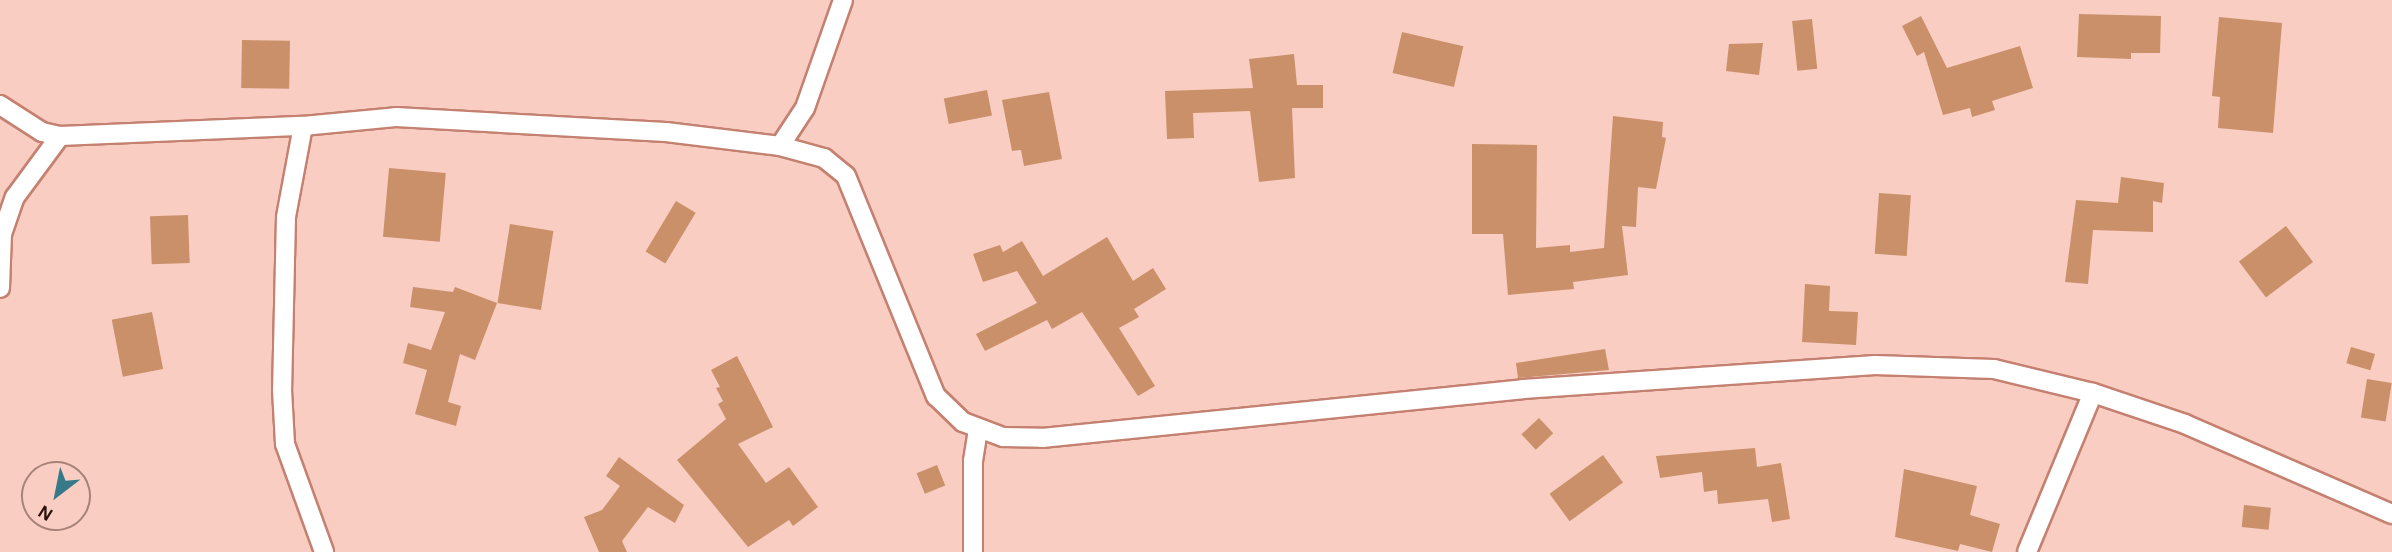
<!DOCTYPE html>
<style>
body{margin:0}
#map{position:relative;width:2392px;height:552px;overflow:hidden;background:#f9cdc2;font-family:"Alegreya Sans",sans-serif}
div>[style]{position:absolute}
.building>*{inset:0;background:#ca906a;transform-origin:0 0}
.roads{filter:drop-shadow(2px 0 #c48171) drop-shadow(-2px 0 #c48171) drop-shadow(0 2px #c48171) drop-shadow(0 -2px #c48171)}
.minor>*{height:18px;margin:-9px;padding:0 9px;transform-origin:9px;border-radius:9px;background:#fff}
span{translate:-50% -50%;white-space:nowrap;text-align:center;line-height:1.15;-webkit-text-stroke:7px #f9cdc2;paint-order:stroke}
.north{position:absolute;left:21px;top:461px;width:70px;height:70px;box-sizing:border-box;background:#f9cdc2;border:2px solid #a78279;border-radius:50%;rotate:212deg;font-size:19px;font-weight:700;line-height:28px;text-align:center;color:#2b120c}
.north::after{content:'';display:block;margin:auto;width:24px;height:32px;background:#367a89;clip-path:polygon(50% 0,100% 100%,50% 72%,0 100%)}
</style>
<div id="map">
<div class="building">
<div style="clip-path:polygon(2079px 14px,2161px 16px,2160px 53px,2131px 53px,2131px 59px,2077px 57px)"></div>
<div style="clip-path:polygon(1921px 16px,1947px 68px,2020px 46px,2033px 88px,1992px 101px,1995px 110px,1972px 117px,1970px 108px,1943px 115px,1924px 52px,1917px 56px,1902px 26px)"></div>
<div style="clip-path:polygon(2219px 17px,2282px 23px,2273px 133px,2218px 128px,2220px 97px,2212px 96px)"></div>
<div style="left:1812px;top:19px;width:50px;height:20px;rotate:84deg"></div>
<div style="left:1402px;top:32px;width:63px;height:42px;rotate:13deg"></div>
<div style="left:242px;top:40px;width:48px;height:48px;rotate:1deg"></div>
<div style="clip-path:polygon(1763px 43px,1759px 75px,1726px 71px,1729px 44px)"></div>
<div style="clip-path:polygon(1294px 54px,1297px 85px,1323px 85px,1323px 108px,1292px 108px,1295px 178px,1259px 182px,1250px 111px,1193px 113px,1194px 138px,1167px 139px,1165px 91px,1253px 88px,1249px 59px)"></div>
<div style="left:987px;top:90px;width:26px;height:44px;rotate:79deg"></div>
<div style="clip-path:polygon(1049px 92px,1062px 159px,1024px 166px,1021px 150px,1012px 151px,1002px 100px)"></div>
<div style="clip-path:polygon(1613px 116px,1663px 122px,1662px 137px,1666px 138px,1656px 189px,1638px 187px,1636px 227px,1622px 226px,1628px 275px,1573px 282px,1574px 289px,1508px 295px,1503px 234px,1472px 234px,1472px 144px,1537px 145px,1536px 248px,1570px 245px,1570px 252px,1604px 248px)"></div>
<div style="left:389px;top:168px;width:57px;height:69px;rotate:5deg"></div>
<div style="clip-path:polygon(2121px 177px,2164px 183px,2162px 203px,2153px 201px,2153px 232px,2093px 230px,2088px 284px,2065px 282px,2076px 200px,2118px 203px)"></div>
<div style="left:1879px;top:193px;width:32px;height:61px;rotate:4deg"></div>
<div style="left:676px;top:201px;width:23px;height:59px;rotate:31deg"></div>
<div style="left:188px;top:215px;width:48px;height:38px;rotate:88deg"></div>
<div style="left:510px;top:224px;width:44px;height:80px;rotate:9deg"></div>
<div style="left:2286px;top:226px;width:45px;height:59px;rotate:53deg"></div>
<div style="clip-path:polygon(1107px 237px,1133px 281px,1153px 268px,1166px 289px,1134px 309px,1139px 317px,1119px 328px,1155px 386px,1138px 396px,1082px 312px,1052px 329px,1047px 320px,985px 351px,976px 334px,1037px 303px,1017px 271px,983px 282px,973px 254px,1000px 245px,1003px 252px,1022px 241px,1043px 276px)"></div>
<div style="clip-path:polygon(1805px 284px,1830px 286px,1829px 311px,1858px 312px,1856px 345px,1802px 342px)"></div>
<div style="clip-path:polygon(413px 287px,453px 292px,455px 287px,497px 303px,475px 360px,460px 354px,448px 402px,461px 406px,456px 426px,415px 414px,427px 370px,403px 363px,408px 343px,431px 350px,445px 312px,410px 307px)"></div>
<div style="left:152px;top:312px;width:58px;height:41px;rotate:79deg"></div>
<div style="left:2351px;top:347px;width:25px;height:17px;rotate:16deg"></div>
<div style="clip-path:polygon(1605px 349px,1609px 370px,1518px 378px,1516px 363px)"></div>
<div style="clip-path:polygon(737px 356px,773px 427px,738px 444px,766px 483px,789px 467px,818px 507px,793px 526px,789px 520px,748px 547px,677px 460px,726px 419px,718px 404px,723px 401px,716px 388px,720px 387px,711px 370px)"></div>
<div style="left:2367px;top:379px;width:25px;height:39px;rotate:9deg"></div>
<div style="left:1539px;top:418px;width:21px;height:24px;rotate:47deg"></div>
<div style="clip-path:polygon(1755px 448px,1757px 467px,1781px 463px,1790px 519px,1772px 522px,1768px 499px,1718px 504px,1717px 490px,1704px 492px,1702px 472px,1660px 478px,1656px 456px)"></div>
<div style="left:1603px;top:455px;width:34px;height:66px;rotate:54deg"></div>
<div style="clip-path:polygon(619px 457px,684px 505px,675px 523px,648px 507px,622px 541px,627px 552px,599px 552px,584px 517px,602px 510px,620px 486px,606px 476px)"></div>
<div style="left:937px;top:465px;width:22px;height:22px;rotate:68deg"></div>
<div style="clip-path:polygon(1904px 469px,1977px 486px,1970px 515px,2000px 524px,1992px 552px,1960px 544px,1958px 551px,1895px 537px)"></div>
<div style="left:2244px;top:505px;width:27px;height:22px;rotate:6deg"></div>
</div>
<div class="roads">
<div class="minor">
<div style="left:0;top:105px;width:50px;rotate:32.7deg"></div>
<div style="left:42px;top:132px;width:18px;rotate:13deg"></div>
<div style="left:60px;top:136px;width:243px;rotate:-2.4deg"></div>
<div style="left:303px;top:126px;width:93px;rotate:-5.5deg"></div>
<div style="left:396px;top:117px;width:270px;rotate:3.2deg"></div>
<div style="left:666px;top:132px;width:115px;rotate:7deg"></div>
<div style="left:780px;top:146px;width:46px;rotate:15.3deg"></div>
<div style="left:824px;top:158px;width:28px;rotate:39deg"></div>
<div style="left:846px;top:176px;width:238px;rotate:67.8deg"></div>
<div style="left:936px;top:396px;width:37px;rotate:44deg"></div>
<div style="left:963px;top:422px;width:43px;rotate:20.6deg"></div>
<div style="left:1003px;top:437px;width:39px;rotate:1deg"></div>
<div style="left:1042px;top:438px;width:483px;rotate:-5.8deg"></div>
<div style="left:1523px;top:389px;width:353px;rotate:-3.9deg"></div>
<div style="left:1875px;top:365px;width:119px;rotate:1.9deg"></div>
<div style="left:1994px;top:369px;width:102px;rotate:13.6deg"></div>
<div style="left:2093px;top:393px;width:97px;rotate:18.6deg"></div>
<div style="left:2185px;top:424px;width:226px;rotate:23.5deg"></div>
<div style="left:303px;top:126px;width:93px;rotate:100.6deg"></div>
<div style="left:286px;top:217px;width:173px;rotate:91.3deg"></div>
<div style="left:282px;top:390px;width:54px;rotate:86.8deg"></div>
<div style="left:285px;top:444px;width:115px;rotate:70.1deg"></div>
<div style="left:780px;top:146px;width:45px;rotate:-56.7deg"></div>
<div style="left:805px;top:108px;width:114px;rotate:-70.6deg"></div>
<div style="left:0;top:288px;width:54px;rotate:-87.9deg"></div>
<div style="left:2px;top:234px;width:39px;rotate:-71deg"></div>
<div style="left:15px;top:197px;width:76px;rotate:-53.6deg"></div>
<div style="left:973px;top:552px;width:91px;rotate:-90deg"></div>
<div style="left:973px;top:461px;width:31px;rotate:-81deg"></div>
<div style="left:2027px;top:552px;width:172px;rotate:-67.5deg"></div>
</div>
</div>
<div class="north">N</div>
</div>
